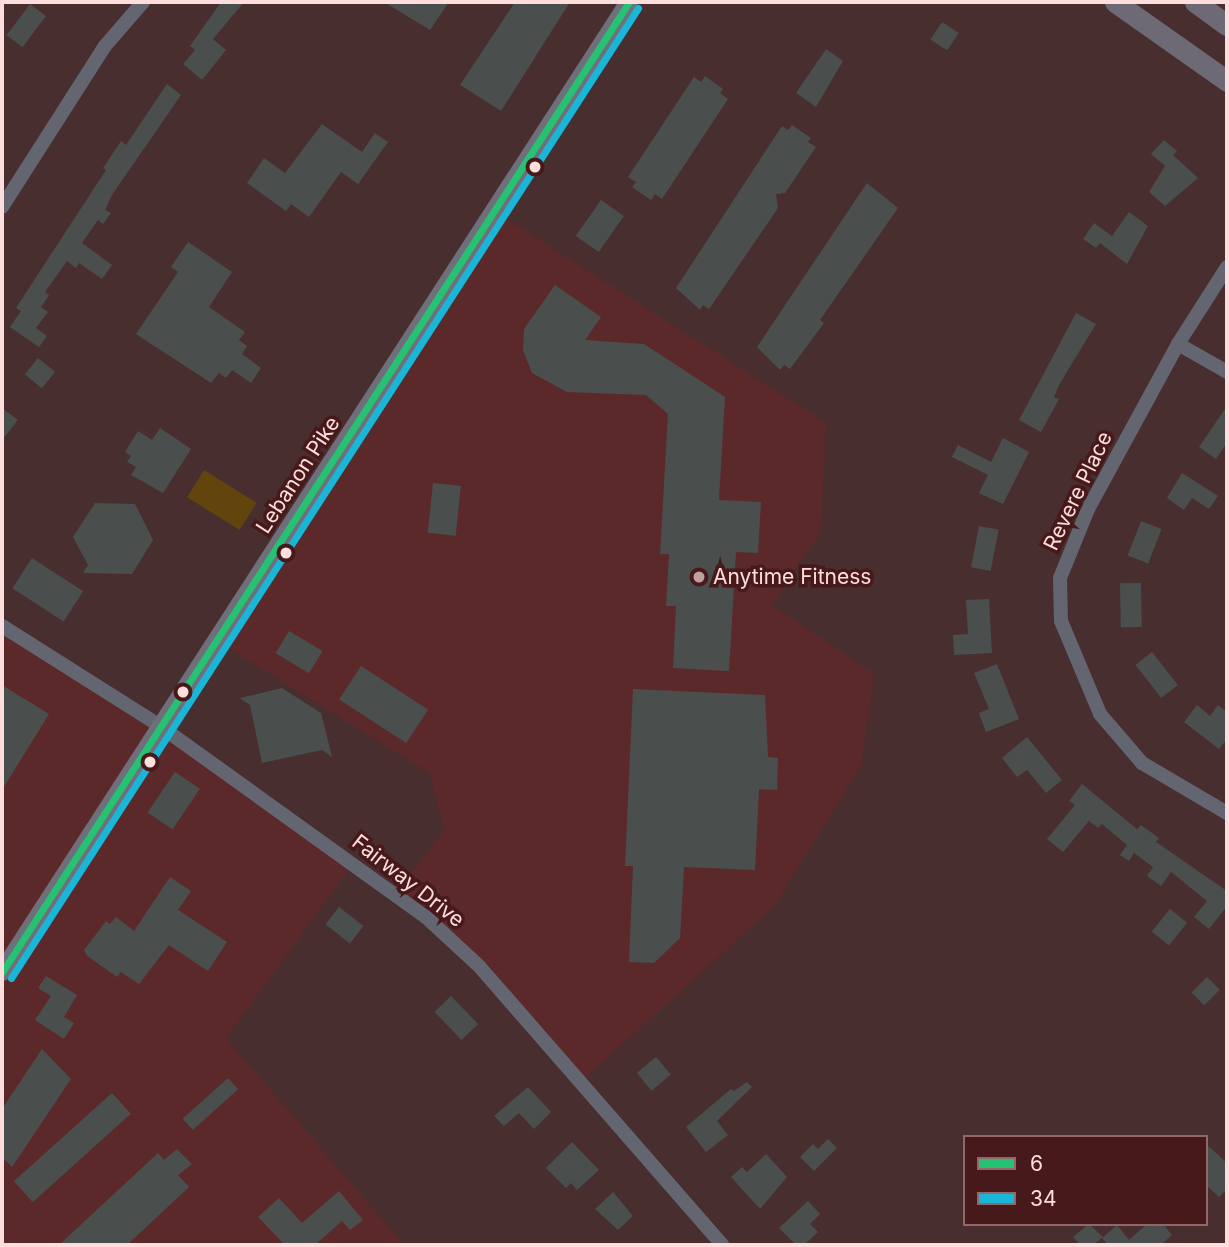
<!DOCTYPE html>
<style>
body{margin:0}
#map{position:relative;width:1229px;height:1247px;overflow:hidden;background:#482e2e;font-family:Inter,sans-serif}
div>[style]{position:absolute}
.built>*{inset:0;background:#5c292a}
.green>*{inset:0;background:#62450d;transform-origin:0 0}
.building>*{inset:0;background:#4a4f4e;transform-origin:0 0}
.minor>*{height:14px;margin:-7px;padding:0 7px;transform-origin:7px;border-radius:7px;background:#636670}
.major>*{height:18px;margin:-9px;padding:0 9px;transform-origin:9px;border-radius:9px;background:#6e6f7a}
.highway>*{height:21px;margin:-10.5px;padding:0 10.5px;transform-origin:10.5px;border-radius:10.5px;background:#6d6a75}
.bus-1>*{height:7px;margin:-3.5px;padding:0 3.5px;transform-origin:3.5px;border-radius:3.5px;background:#26c172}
.bus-2>*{height:7px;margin:-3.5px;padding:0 3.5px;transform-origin:3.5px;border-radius:3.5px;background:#1ab6d8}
.dots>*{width:19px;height:19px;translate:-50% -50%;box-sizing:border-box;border:4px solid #47191b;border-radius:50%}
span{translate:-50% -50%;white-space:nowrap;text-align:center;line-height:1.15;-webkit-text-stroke:7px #47191b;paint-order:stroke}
.street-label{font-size:21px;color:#fededd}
.poi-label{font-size:21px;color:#fededd}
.left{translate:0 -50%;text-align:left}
.frame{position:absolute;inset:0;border:4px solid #fededd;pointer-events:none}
.legend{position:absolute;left:963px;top:1135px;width:245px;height:91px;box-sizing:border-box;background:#47191b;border:2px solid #906869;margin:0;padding:9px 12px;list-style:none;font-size:21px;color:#fededd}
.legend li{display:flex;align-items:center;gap:14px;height:35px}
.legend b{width:35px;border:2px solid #906869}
</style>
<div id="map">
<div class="built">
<div style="clip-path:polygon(496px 212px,826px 423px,821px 532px,772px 605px,874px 674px,861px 766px,774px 906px,581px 1082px,479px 966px,396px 895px,444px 830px,430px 773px,217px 641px)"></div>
<div style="clip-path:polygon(2px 625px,353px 864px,226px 1038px,404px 1245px,2px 1245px)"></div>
</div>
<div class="green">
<div style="left:204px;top:470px;width:62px;height:32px;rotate:32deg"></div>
</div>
<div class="building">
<div style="clip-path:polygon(221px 2px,244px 2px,213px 39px,226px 50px,202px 80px,183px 64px,195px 50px,190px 46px)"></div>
<div style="clip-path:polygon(384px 2px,449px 2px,430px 30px)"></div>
<div style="clip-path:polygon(515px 2px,570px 2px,501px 111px,460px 85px)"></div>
<div style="left:30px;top:4px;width:20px;height:39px;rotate:37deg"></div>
<div style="left:942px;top:22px;width:20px;height:21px;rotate:33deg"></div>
<div style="clip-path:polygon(826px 49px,843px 61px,816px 107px,796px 93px)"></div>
<div style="clip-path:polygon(705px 76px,723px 89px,720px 93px,728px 99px,662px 199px,655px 194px,651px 200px,632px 187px,636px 182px,628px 177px,694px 77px,701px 82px)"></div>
<div style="clip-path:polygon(167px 84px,181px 95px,112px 195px,105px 210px,111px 213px,103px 224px,98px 220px,82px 243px,112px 265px,102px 279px,79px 263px,76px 268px,67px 261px,45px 292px,49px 295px,41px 307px,48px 312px,36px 328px,47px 336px,39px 347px,10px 327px,21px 311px,16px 308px,106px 170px,103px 168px,121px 141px,126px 145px)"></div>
<div style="clip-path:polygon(322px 124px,362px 152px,375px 133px,388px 142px,358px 184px,341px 172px,309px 217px,291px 204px,286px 211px,247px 183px,264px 158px,285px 173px)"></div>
<div style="clip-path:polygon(792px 125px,811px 138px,808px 142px,816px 147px,785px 193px,776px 194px,778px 208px,709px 309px,703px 305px,700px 310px,676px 288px,782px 126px,788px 130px)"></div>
<div style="clip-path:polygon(1164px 140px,1177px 151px,1173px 155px,1198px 178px,1165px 206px,1149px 192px,1165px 166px,1151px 154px)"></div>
<div style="clip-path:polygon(867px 183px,898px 208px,820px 320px,824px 323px,790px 369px,784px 365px,780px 370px,757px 347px)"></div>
<div style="left:601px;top:200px;width:28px;height:44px;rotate:35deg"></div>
<div style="clip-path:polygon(1129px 212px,1148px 226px,1127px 264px,1100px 243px,1096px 248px,1083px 239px,1094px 223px,1112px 236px)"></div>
<div style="clip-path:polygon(188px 242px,232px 272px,209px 307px,245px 332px,239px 340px,247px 346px,242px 354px,261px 368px,251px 383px,232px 370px,226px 378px,219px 373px,211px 383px,136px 334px,178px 272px,171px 267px)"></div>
<div style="clip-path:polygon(555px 285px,601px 317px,585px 340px,644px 344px,725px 397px,719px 500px,761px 502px,758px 553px,736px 552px,729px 671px,673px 668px,676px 606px,666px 606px,669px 554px,660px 554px,668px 414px,646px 395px,567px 392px,532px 373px,523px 350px,524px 329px)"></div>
<div style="clip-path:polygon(1076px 313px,1096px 324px,1059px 385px,1054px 397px,1059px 399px,1041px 432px,1019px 420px)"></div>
<div style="left:38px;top:358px;width:22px;height:21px;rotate:39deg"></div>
<div style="clip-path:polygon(1227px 406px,1227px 443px,1216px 459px,1199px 447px)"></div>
<div style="clip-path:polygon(2px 408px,18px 420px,2px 440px)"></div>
<div style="clip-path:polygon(160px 428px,191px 449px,163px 493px,131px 475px,136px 467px,127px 462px,131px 456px,125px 452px,138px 431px,152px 440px)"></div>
<div style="clip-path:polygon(1003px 438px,1029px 452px,1003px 504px,979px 493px,988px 475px,952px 457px,958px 445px,991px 462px)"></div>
<div style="clip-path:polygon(1182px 473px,1218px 496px,1209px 509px,1192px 498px,1184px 510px,1167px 498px)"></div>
<div style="left:433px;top:483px;width:28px;height:50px;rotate:6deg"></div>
<div style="clip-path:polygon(95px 503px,135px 504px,153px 540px,132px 574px,83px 573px,88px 565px,73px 537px)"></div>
<div style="left:1141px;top:521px;width:22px;height:37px;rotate:21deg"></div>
<div style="left:979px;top:526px;width:20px;height:42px;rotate:11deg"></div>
<div style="left:32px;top:558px;width:61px;height:36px;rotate:33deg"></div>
<div style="left:1141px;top:583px;width:44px;height:21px;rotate:89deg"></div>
<div style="clip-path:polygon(989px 599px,992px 653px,954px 655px,953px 635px,968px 634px,966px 600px)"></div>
<div style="left:289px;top:631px;width:39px;height:26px;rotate:31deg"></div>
<div style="left:1152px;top:652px;width:42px;height:21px;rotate:52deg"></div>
<div style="clip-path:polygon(997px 664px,1019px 719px,986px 732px,979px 713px,989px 709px,974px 673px)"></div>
<div style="left:361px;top:666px;width:80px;height:40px;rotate:33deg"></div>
<div style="clip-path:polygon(2px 685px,49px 714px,2px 790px)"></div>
<div style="clip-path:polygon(282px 688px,321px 713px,332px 757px,322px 750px,262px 763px,250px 705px,240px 698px)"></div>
<div style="clip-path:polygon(633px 689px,765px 695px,768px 757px,778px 758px,777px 790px,759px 789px,755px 870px,684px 867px,680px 938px,654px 963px,629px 962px,633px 866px,625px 866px)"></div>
<div style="clip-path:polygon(1197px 705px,1210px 716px,1218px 705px,1227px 712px,1227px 739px,1219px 749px,1184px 722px)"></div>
<div style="clip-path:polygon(1027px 737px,1062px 780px,1046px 793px,1027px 770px,1017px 777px,1002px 758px)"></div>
<div style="left:175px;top:772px;width:30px;height:49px;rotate:34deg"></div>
<div style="clip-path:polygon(1082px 784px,1137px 829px,1141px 825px,1159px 838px,1156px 842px,1227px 891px,1227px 906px,1209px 929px,1194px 917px,1207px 901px,1171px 872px,1161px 886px,1147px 876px,1153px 867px,1134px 853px,1129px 861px,1120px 855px,1127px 845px,1102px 824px,1098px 828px,1089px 821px,1063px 852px,1047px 839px,1075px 805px,1069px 801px)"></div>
<div style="clip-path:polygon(170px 877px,191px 891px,178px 910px,227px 942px,208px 971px,169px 945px,139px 984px,121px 972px,117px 977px,87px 956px,84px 950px,106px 921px,110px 924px,116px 917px,134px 931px)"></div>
<div style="left:339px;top:907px;width:31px;height:22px;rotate:38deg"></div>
<div style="left:1170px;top:909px;width:22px;height:29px;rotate:39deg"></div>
<div style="clip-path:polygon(46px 976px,77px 995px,64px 1017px,74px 1023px,64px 1039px,35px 1020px,51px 996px,38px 988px)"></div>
<div style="left:1207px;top:977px;width:18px;height:22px;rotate:45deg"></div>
<div style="left:451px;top:996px;width:39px;height:23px;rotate:46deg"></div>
<div style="clip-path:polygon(42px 1049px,71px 1079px,12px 1167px,2px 1157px,2px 1109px)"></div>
<div style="left:656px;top:1057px;width:23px;height:25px;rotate:50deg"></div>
<div style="left:228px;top:1078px;width:15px;height:61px;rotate:48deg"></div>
<div style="clip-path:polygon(747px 1082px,752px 1087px,717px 1121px,728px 1135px,706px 1152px,686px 1127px,731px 1089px,734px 1091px)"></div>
<div style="clip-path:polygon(528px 1087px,551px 1112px,534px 1129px,519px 1113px,504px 1126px,494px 1116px)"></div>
<div style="left:112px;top:1093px;width:28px;height:132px;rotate:48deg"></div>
<div style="clip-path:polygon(828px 1139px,837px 1148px,814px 1171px,800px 1157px,813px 1144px,818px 1149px)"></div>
<div style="clip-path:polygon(572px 1142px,599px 1170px,577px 1190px,571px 1183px,566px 1188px,546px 1168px)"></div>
<div style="clip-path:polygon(1206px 1144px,1227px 1163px,1227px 1189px,1219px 1197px,1206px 1185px)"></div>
<div style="clip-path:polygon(177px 1149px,192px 1164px,178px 1175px,189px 1187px,127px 1245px,59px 1245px,158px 1153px,164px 1160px)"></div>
<div style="clip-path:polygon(766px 1154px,787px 1177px,760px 1209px,731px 1177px,742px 1167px,747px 1172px)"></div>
<div style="clip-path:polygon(339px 1191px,363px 1220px,350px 1230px,342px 1221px,315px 1245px,285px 1245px,258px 1217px,279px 1198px,302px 1223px)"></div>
<div style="clip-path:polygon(613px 1192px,633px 1216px,618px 1230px,595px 1209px)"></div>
<div style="clip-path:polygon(808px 1201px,820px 1214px,810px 1224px,818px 1232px,804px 1245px,796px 1245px,779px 1228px)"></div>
<div style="clip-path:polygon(1089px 1224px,1103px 1237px,1093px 1245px,1080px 1245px,1073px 1237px)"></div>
<div style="clip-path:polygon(1147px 1224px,1163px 1224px,1172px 1235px,1161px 1245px,1108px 1245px,1102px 1238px,1117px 1225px,1129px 1240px)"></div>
</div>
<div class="minor">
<div style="left:2px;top:207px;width:191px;rotate:-57.4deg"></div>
<div style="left:105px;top:46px;width:58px;rotate:-49.2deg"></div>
<div style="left:1227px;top:267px;width:91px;rotate:122.5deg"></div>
<div style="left:1178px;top:344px;width:188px;rotate:118.6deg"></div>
<div style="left:1088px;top:509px;width:74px;rotate:112.1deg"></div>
<div style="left:1060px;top:578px;width:43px;rotate:88.7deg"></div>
<div style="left:1061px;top:621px;width:101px;rotate:67.2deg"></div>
<div style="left:1100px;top:714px;width:65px;rotate:49.4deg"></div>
<div style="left:1142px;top:763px;width:99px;rotate:30.5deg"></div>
<div style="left:1178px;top:344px;width:56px;rotate:29.7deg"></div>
<div style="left:2px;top:626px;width:187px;rotate:32.3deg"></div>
<div style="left:160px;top:726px;width:327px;rotate:35.7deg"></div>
<div style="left:426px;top:917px;width:72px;rotate:42.8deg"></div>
<div style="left:479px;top:966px;width:370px;rotate:48.9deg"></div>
</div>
<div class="major">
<div style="left:2px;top:972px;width:1155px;rotate:-57.12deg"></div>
</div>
<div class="highway">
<div style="left:1115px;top:2px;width:137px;rotate:35.2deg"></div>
<div style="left:1195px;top:2px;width:39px;rotate:36deg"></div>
</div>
<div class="bus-1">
<div style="left:2px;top:972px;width:1155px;rotate:-57.12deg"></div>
</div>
<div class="bus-2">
<div style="left:11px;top:978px;width:1155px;rotate:-57.12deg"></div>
</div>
<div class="dots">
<div style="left:535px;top:167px;background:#fededd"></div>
<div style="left:286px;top:553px;background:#fededd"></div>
<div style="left:699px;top:577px;background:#bea0a0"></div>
<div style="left:183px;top:692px;background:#fededd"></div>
<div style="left:150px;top:762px;background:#fededd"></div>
</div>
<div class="street-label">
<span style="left:298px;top:475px;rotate:-57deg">Lebanon Pike</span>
<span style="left:1078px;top:491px;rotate:-64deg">Revere Place</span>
<span style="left:408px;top:881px;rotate:38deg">Fairway Drive</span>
</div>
<div class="poi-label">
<span class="left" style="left:713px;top:577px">Anytime Fitness</span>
</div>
<div class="frame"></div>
<ul class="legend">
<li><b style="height:9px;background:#26c172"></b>6</li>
<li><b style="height:9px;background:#1ab6d8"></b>34</li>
</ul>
</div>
